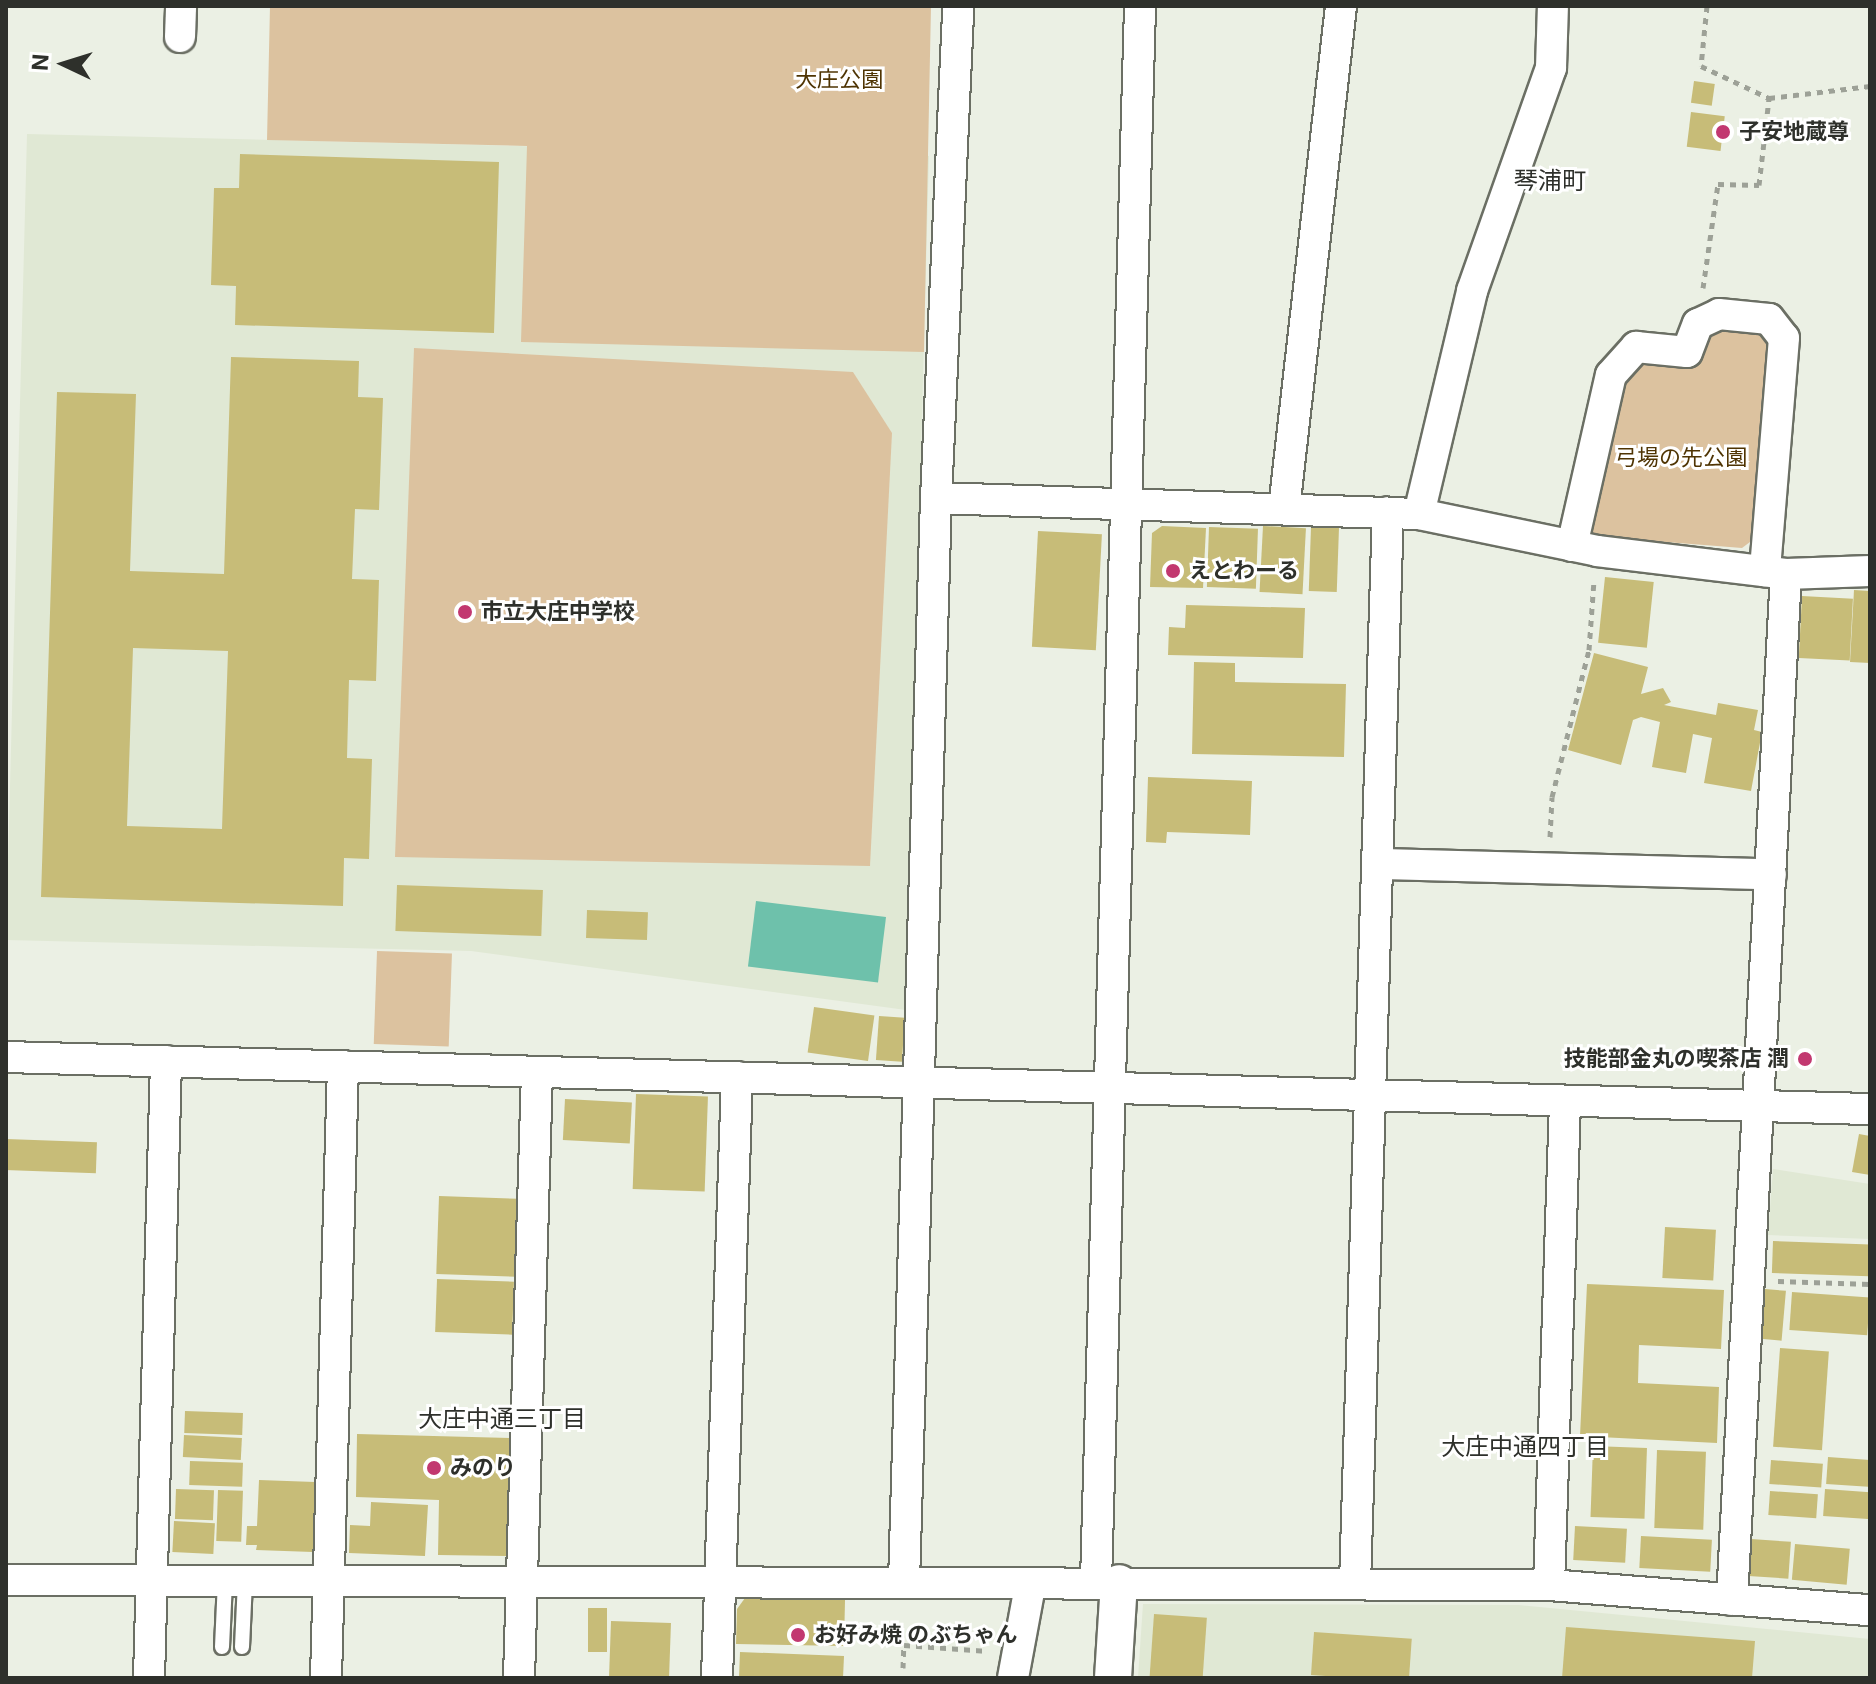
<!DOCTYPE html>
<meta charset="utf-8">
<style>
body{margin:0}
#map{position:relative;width:1876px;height:1684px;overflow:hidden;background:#ebf0e4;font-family:Inter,"Noto Sans JP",sans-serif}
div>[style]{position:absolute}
.built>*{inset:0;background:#e0e8d4}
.green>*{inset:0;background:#dcc29f;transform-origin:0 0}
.water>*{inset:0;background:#6ec1ab;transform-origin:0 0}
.building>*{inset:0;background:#c7bc78;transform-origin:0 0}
.path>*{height:5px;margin-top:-2.5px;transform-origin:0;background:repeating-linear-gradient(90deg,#9da197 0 6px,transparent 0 12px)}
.roads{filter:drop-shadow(2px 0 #6b6f64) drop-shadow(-2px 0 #6b6f64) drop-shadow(0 2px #6b6f64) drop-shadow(0 -2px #6b6f64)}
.service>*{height:14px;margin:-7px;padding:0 7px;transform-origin:7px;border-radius:7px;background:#fff}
.minor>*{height:30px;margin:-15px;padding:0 15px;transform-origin:15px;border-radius:15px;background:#fff}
.tertiary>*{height:36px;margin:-18px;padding:0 18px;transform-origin:18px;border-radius:18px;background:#fff}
.dots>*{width:22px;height:22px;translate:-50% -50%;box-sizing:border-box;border:4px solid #fff;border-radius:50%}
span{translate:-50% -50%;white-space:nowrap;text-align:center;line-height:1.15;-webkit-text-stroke:6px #fff;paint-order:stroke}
.park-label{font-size:22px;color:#4f3403}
.poi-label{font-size:22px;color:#2e302b;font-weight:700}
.left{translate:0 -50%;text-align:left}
.right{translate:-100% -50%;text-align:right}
.neighbourhood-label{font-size:24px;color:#2e302b}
.frame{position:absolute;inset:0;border:8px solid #2e302b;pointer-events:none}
.north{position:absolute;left:24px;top:24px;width:80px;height:80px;-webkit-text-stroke:6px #fff;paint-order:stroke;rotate:274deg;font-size:22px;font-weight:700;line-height:32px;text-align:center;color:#2e302b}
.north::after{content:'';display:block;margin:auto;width:28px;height:36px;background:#2e302b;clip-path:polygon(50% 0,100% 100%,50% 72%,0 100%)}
</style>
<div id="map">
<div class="built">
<div style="clip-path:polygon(27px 134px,929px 156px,906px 1010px,471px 951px,6px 940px)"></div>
<div style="clip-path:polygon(1773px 1169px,1870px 1184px,1870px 1239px,1768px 1235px)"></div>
<div style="clip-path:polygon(1143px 1604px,1519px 1605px,1870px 1639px,1870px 1678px,1138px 1678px)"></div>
</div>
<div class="green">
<div style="clip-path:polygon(270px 6px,931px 6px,924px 352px,521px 342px,527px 146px,267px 140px)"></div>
<div style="clip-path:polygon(1716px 322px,1757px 327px,1769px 344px,1758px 536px,1742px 548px,1590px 536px,1616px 377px,1637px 354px)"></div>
<div style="clip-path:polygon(414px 348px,853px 372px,892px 433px,870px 866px,395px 857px)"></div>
<div style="left:377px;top:951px;width:75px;height:93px;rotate:2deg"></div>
</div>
<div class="water">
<div style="left:756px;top:901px;width:131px;height:66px;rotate:7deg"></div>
</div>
<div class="building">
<div style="left:1694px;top:81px;width:21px;height:22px;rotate:8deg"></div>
<div style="left:1691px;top:112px;width:34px;height:35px;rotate:7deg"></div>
<div style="clip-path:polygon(240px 154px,499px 162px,494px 333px,235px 325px,236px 286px,211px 285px,214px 188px,239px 188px)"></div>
<div style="clip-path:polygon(evenodd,231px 357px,359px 361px,358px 397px,383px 398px,379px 510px,355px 509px,352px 579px,379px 580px,376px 681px,349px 680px,347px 758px,372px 759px,369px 859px,344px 858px,343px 906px,41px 897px,57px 392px,136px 394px,130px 571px,224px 574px,231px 357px,133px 648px,228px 651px,222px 829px,127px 826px,133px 648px)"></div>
<div style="clip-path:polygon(1162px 526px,1206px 528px,1203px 588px,1150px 587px,1152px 533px)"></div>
<div style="left:1263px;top:526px;width:43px;height:66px;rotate:3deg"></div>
<div style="left:1209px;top:527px;width:49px;height:60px;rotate:2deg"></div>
<div style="left:1311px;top:527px;width:28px;height:64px;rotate:2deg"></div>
<div style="left:1038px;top:531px;width:64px;height:116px;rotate:3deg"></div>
<div style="left:1605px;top:577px;width:49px;height:66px;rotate:6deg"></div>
<div style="clip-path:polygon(1854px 590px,1870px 591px,1870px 663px,1850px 662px)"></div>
<div style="left:1802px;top:596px;width:51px;height:62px;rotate:3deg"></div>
<div style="clip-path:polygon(1186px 605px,1305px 608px,1303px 658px,1168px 655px,1169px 627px,1185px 628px)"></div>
<div style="clip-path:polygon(1594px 653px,1648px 667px,1641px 694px,1663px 688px,1671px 702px,1664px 705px,1716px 715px,1718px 703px,1758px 710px,1754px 730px,1762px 732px,1751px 791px,1704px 783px,1712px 738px,1693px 734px,1686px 773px,1652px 767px,1660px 722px,1641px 717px,1633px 720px,1621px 765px,1568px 750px)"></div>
<div style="clip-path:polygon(1194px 662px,1235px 663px,1235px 682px,1346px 684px,1344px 757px,1192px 754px)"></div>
<div style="clip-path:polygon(1148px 777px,1252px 781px,1250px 835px,1167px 832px,1166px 843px,1146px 842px)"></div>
<div style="left:397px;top:885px;width:146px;height:46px;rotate:2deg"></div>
<div style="left:587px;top:910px;width:61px;height:28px;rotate:2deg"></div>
<div style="left:814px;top:1007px;width:61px;height:46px;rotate:8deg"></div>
<div style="left:879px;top:1016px;width:26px;height:44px;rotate:4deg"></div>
<div style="left:636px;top:1094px;width:72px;height:95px;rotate:2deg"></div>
<div style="left:565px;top:1099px;width:67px;height:41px;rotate:3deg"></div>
<div style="clip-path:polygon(1859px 1134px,1870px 1136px,1870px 1175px,1852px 1172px)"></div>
<div style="left:6px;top:1139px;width:91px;height:31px;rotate:2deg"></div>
<div style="left:439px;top:1196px;width:79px;height:78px;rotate:2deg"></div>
<div style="left:1665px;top:1227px;width:51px;height:51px;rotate:3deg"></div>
<div style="left:1773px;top:1241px;width:97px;height:32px;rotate:2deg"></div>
<div style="left:437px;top:1279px;width:77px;height:53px;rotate:2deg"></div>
<div style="clip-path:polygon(1587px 1284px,1724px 1290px,1721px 1349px,1639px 1345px,1638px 1383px,1719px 1387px,1717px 1443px,1580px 1436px)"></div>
<div style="left:1765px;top:1289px;width:21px;height:50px;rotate:5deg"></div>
<div style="left:1792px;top:1292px;width:78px;height:38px;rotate:4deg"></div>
<div style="left:1780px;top:1348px;width:49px;height:99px;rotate:4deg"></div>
<div style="left:185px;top:1411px;width:58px;height:22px;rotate:2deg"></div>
<div style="clip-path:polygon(357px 1434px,512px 1438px,507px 1556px,438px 1555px,439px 1500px,356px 1497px)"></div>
<div style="left:184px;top:1435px;width:58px;height:22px;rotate:3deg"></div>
<div style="left:1593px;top:1446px;width:54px;height:71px;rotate:2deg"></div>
<div style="left:1657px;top:1450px;width:49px;height:78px;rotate:2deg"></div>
<div style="left:1828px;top:1457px;width:42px;height:27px;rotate:4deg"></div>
<div style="left:1771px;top:1460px;width:52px;height:24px;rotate:4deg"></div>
<div style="left:190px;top:1461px;width:53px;height:24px;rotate:2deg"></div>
<div style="clip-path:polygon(259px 1480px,315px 1482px,313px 1552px,256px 1550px,257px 1545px,246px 1545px,247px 1526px,257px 1526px)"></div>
<div style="left:176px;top:1489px;width:38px;height:30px;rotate:2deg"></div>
<div style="left:1825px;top:1489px;width:45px;height:27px;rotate:4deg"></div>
<div style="left:218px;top:1490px;width:25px;height:51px;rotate:2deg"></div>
<div style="left:1770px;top:1491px;width:48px;height:24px;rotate:4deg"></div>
<div style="clip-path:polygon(371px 1502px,428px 1505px,425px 1556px,349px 1553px,350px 1525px,370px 1526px)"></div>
<div style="left:174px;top:1521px;width:41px;height:31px;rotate:3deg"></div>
<div style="left:1575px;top:1526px;width:52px;height:34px;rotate:3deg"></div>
<div style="left:1641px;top:1536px;width:71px;height:32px;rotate:3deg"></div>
<div style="left:1751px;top:1539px;width:40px;height:37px;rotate:4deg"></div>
<div style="left:1795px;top:1544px;width:55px;height:36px;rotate:5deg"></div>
<div style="clip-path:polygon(745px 1598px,845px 1600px,844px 1646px,736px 1644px,737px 1609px)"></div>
<div style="left:588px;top:1608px;width:19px;height:44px"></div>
<div style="left:1154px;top:1614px;width:53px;height:64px;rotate:4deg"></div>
<div style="left:611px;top:1621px;width:60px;height:57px;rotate:2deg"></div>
<div style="clip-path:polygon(1566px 1627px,1755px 1641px,1752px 1678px,1562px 1678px)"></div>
<div style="left:1314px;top:1632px;width:98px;height:43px;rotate:4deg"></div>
<div style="clip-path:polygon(740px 1652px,844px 1656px,843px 1678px,739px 1678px)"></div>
</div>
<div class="path">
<div style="left:1707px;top:6px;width:60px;rotate:95.7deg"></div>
<div style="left:1701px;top:66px;width:75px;rotate:25.2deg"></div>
<div style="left:1769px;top:98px;width:102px;rotate:-6.8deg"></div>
<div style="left:1703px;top:288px;width:105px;rotate:-81.8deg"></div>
<div style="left:1718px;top:184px;width:41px;rotate:1.4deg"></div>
<div style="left:1759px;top:185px;width:88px;rotate:-83.4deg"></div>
<div style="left:1550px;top:837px;width:40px;rotate:-87.1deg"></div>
<div style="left:1552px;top:797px;width:152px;rotate:-75.9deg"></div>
<div style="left:1589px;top:650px;width:70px;rotate:-85.9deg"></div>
<div style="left:1778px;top:1281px;width:92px;rotate:1.9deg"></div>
<div style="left:903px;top:1668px;width:23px;rotate:-88deg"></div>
<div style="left:904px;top:1645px;width:84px;rotate:4.1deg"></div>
</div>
<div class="roads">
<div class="service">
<div style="left:222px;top:1647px;width:67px;rotate:-87.4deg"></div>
<div style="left:242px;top:1647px;width:67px;rotate:-87.4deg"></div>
</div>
<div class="minor">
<div style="left:180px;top:37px;width:31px;rotate:-88deg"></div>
<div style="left:936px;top:498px;width:483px;rotate:1.9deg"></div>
<div style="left:1419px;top:514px;width:182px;rotate:11.7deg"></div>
<div style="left:1597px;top:551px;width:190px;rotate:6.9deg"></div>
<div style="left:1786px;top:574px;width:84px;rotate:-2deg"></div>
<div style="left:1284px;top:509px;width:506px;rotate:-83.53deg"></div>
<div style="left:1419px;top:514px;width:229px;rotate:-76.6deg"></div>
<div style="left:1472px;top:291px;width:237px;rotate:-70.5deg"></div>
<div style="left:1551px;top:68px;width:62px;rotate:-88.2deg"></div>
<div style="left:1572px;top:546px;width:175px;rotate:-77.2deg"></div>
<div style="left:1611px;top:375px;width:38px;rotate:-48deg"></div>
<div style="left:1636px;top:347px;width:51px;rotate:5.6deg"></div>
<div style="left:1687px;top:352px;width:30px;rotate:-69deg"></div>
<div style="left:1698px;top:324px;width:23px;rotate:-25deg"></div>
<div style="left:1719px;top:314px;width:50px;rotate:5.7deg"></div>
<div style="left:1769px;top:319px;width:24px;rotate:52deg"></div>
<div style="left:1784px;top:338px;width:234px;rotate:94.7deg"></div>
<div style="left:1379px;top:864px;width:392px;rotate:1.5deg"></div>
<div style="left:6px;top:1057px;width:1865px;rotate:1.6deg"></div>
<div style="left:6px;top:1580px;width:1543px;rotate:0.19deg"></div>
<div style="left:1549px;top:1585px;width:322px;rotate:4.5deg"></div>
<div style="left:904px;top:1582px;width:1084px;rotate:-88.31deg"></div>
<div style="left:936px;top:498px;width:492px;rotate:-87.4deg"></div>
<div style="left:1096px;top:1582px;width:1577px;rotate:-88.4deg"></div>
<div style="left:1355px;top:1584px;width:1072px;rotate:-88.24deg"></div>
<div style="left:1549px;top:1585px;width:484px;rotate:-88.1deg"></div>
<div style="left:1732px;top:1600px;width:1027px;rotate:-86.99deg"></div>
<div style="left:149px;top:1678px;width:617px;rotate:-88.42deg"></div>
<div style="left:326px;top:1678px;width:612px;rotate:-88.41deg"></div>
<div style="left:519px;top:1678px;width:606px;rotate:-88.3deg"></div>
<div style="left:717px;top:1678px;width:601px;rotate:-88.09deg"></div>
<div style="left:1013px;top:1678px;width:94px;rotate:-79.5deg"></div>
</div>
<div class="tertiary">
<div style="left:1113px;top:1678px;width:95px;rotate:-86.4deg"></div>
</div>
</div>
<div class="dots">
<div style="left:1723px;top:132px;background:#c23870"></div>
<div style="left:1173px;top:571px;background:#c23870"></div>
<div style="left:465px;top:612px;background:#c23870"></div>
<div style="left:1805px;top:1059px;background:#c23870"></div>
<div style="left:434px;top:1468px;background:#c23870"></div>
<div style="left:798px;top:1635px;background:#c23870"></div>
</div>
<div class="park-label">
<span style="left:839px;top:80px">大庄公園</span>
<span style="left:1681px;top:458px">弓場の先公園</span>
</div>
<div class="poi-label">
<span class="left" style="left:1739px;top:132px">子安地蔵尊</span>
<span class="left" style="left:1189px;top:571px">えとわーる</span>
<span class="left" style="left:481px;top:612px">市立大庄中学校</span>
<span class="right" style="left:1789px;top:1059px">技能部金丸の喫茶店 潤</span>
<span class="left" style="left:450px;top:1468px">みのり</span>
<span class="left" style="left:814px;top:1635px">お好み焼 のぶちゃん</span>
</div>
<div class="neighbourhood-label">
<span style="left:1550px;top:181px">琴浦町</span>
<span style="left:502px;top:1419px">大庄中通三丁目</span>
<span style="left:1525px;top:1447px">大庄中通四丁目</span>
</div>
<div class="frame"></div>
<div class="north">N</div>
</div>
